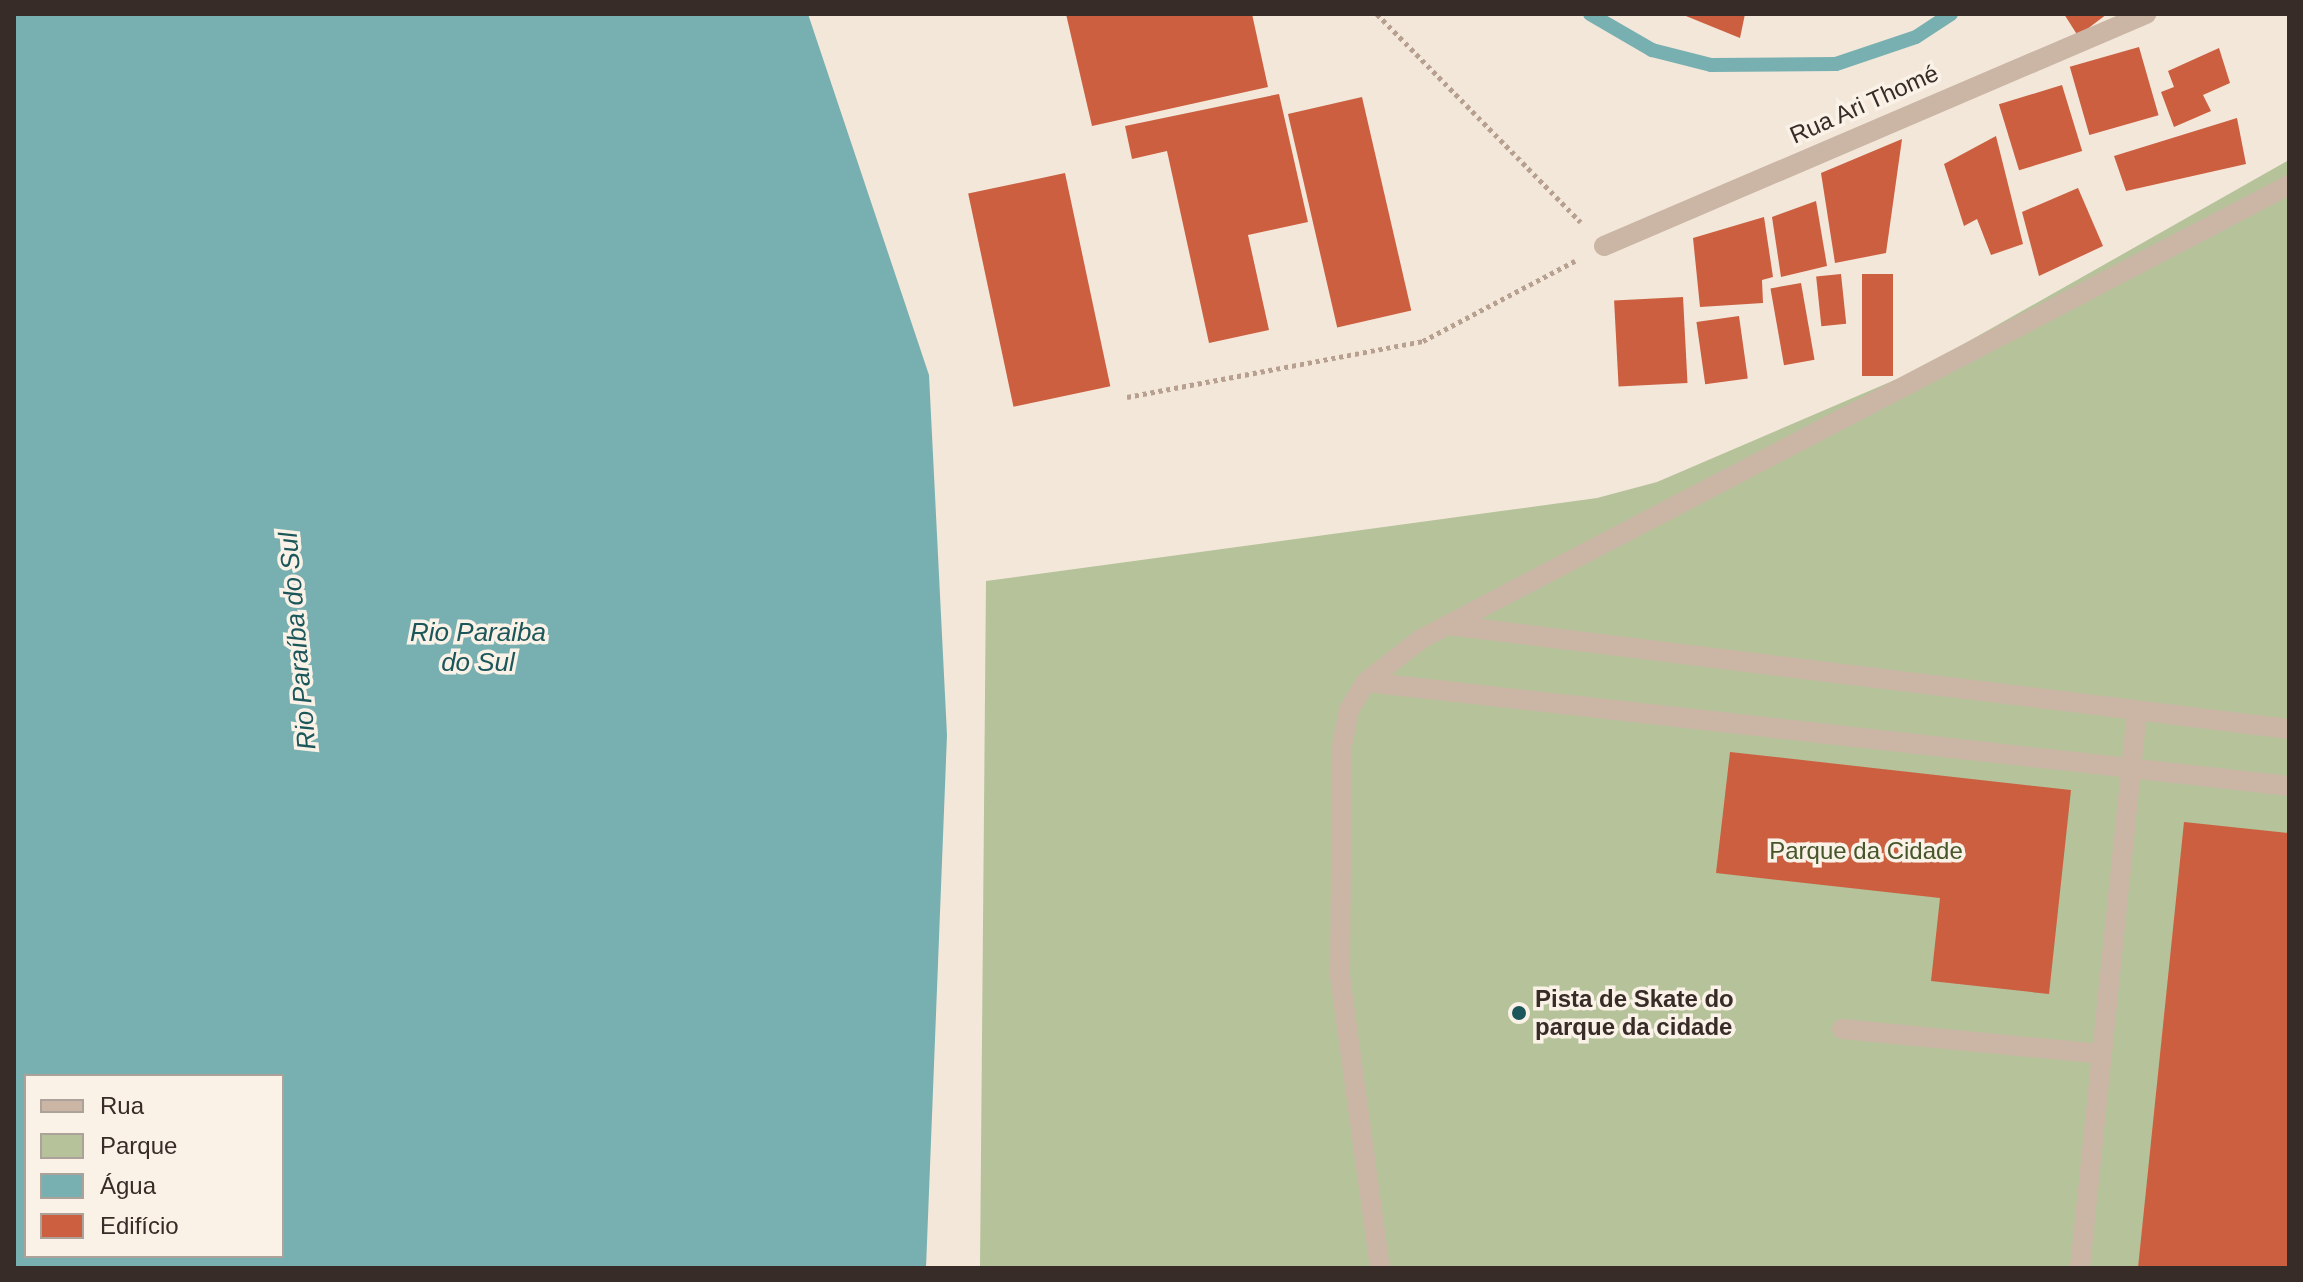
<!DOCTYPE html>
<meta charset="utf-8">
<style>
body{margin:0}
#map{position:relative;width:2303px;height:1282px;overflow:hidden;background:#f3e7da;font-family:Arial,sans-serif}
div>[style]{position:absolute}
.green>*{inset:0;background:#b5c29a}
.water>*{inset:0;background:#78b0b1}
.stream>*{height:14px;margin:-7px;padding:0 7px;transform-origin:7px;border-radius:7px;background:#78b0b1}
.building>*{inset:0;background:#cb5f40;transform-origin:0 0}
.path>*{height:5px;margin-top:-2.5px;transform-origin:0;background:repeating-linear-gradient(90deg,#b7a090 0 4px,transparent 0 8px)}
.service>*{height:20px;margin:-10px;padding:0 10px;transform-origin:10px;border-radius:10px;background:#cbb6a6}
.minor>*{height:20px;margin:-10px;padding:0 10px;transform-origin:10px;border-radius:10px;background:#cbb6a6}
.dots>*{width:22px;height:22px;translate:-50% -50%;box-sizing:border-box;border:4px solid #faf1e7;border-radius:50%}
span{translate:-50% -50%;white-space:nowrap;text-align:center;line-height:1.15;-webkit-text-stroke:7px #faf1e7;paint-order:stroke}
.street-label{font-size:24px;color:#372c27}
.park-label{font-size:24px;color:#47562a}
.poi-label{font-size:24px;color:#372c27;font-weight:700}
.left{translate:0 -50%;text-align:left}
.water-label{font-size:26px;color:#1b575a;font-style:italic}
.frame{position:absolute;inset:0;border:16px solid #372c27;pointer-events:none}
.legend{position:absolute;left:24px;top:1074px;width:260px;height:184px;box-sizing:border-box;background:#faf1e7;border:2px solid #aca29a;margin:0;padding:10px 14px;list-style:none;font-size:24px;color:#372c27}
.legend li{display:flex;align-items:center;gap:16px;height:40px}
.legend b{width:40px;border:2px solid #aca29a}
</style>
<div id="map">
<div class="green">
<div style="clip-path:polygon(2289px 160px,2289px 1268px,980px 1268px,986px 581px,1597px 498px,1657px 482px,1918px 370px)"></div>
</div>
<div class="water">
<div style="clip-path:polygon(evenodd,14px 14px,808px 14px,929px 375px,947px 735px,926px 1268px,14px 1268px,14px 14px,26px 1076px,282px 1076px,282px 1256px,26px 1256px,26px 1076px)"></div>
</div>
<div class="stream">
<div style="left:1590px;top:14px;width:72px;rotate:30.1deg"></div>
<div style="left:1652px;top:50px;width:61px;rotate:14.3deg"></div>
<div style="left:1711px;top:65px;width:125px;rotate:-0.5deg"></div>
<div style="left:1836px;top:64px;width:84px;rotate:-18.6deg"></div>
<div style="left:1916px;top:37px;width:42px;rotate:-33.3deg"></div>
</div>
<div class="building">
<div style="clip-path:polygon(1066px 14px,1252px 14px,1268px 87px,1092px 126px)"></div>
<div style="clip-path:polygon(1681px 14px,1745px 14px,1740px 38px)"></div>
<div style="clip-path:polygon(2064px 14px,2107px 14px,2078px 36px)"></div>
<div style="left:2139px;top:47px;width:71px;height:72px;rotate:74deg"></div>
<div style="clip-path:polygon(2219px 48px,2230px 83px,2203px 95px,2211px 111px,2174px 127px,2161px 92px,2174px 87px,2168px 71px)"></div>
<div style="left:2062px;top:85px;width:69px;height:66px;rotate:73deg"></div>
<div style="clip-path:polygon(1279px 94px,1308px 222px,1248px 235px,1269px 330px,1209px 343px,1167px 151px,1132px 159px,1125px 126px)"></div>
<div style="left:1362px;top:97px;width:219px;height:76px;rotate:77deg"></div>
<div style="clip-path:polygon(2237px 118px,2246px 164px,2126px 191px,2114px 156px)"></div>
<div style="clip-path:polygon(1996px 136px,2023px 244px,1991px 255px,1977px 219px,1964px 226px,1944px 164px)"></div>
<div style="clip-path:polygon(1902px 139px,1886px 253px,1835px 263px,1821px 173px)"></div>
<div style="left:1065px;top:173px;width:218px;height:99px;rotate:78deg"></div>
<div style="clip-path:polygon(2078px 188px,2103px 246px,2039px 276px,2022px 212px)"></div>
<div style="clip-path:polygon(1816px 201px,1827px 266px,1781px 277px,1772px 217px)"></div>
<div style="clip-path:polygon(1764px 217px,1773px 277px,1762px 280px,1763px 303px,1700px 307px,1693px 238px)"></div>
<div style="left:1841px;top:274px;width:50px;height:25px;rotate:84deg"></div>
<div style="left:1862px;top:274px;width:31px;height:102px"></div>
<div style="left:1801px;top:283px;width:78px;height:31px;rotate:80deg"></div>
<div style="left:1683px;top:297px;width:86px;height:69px;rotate:87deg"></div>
<div style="left:1739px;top:316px;width:63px;height:43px;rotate:82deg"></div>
<div style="clip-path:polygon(1730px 752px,2071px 790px,2049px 994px,1931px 981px,1940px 898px,1716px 873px)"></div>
<div style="clip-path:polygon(2184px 822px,2289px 833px,2289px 1268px,2138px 1268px)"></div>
</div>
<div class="path">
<div style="left:1377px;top:14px;width:291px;rotate:45.6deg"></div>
<div style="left:1127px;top:397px;width:301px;rotate:-10.7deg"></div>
<div style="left:1423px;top:341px;width:172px;rotate:-27.8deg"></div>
</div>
<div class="service">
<div style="left:1448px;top:625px;width:847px;rotate:7.05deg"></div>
<div style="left:1366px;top:682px;width:929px;rotate:6.43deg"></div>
<div style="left:1842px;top:1029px;width:259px;rotate:5.5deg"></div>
<div style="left:1380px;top:1268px;width:294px;rotate:-97.8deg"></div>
<div style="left:1340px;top:977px;width:231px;rotate:-89.5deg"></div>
<div style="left:1342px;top:746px;width:37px;rotate:-79deg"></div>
<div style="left:1349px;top:710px;width:33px;rotate:-59deg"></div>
<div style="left:1366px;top:682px;width:70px;rotate:-38deg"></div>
<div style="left:1421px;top:639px;width:980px;rotate:-27.61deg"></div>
<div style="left:2080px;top:1268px;width:559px;rotate:-84.15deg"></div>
</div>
<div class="minor">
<div style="left:1604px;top:246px;width:590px;rotate:-23.17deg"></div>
</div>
<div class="dots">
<div style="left:1519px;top:1013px;background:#1b575a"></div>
</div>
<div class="street-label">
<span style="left:1864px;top:104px;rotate:-24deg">Rua Ari Thomé</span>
</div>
<div class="park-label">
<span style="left:1866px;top:851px">Parque da Cidade</span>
</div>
<div class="poi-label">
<span class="left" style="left:1535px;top:1013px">Pista de Skate do<br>parque da cidade</span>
</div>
<div class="water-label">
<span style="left:478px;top:648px">Rio Paraiba<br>do Sul</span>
<span style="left:298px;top:641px;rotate:-95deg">Rio Paraíba do Sul</span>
</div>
<div class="frame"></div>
<ul class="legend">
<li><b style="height:10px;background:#cbb6a6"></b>Rua</li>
<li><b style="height:22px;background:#b5c29a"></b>Parque</li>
<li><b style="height:22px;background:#78b0b1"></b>Água</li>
<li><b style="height:22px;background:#cb5f40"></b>Edifício</li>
</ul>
</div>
